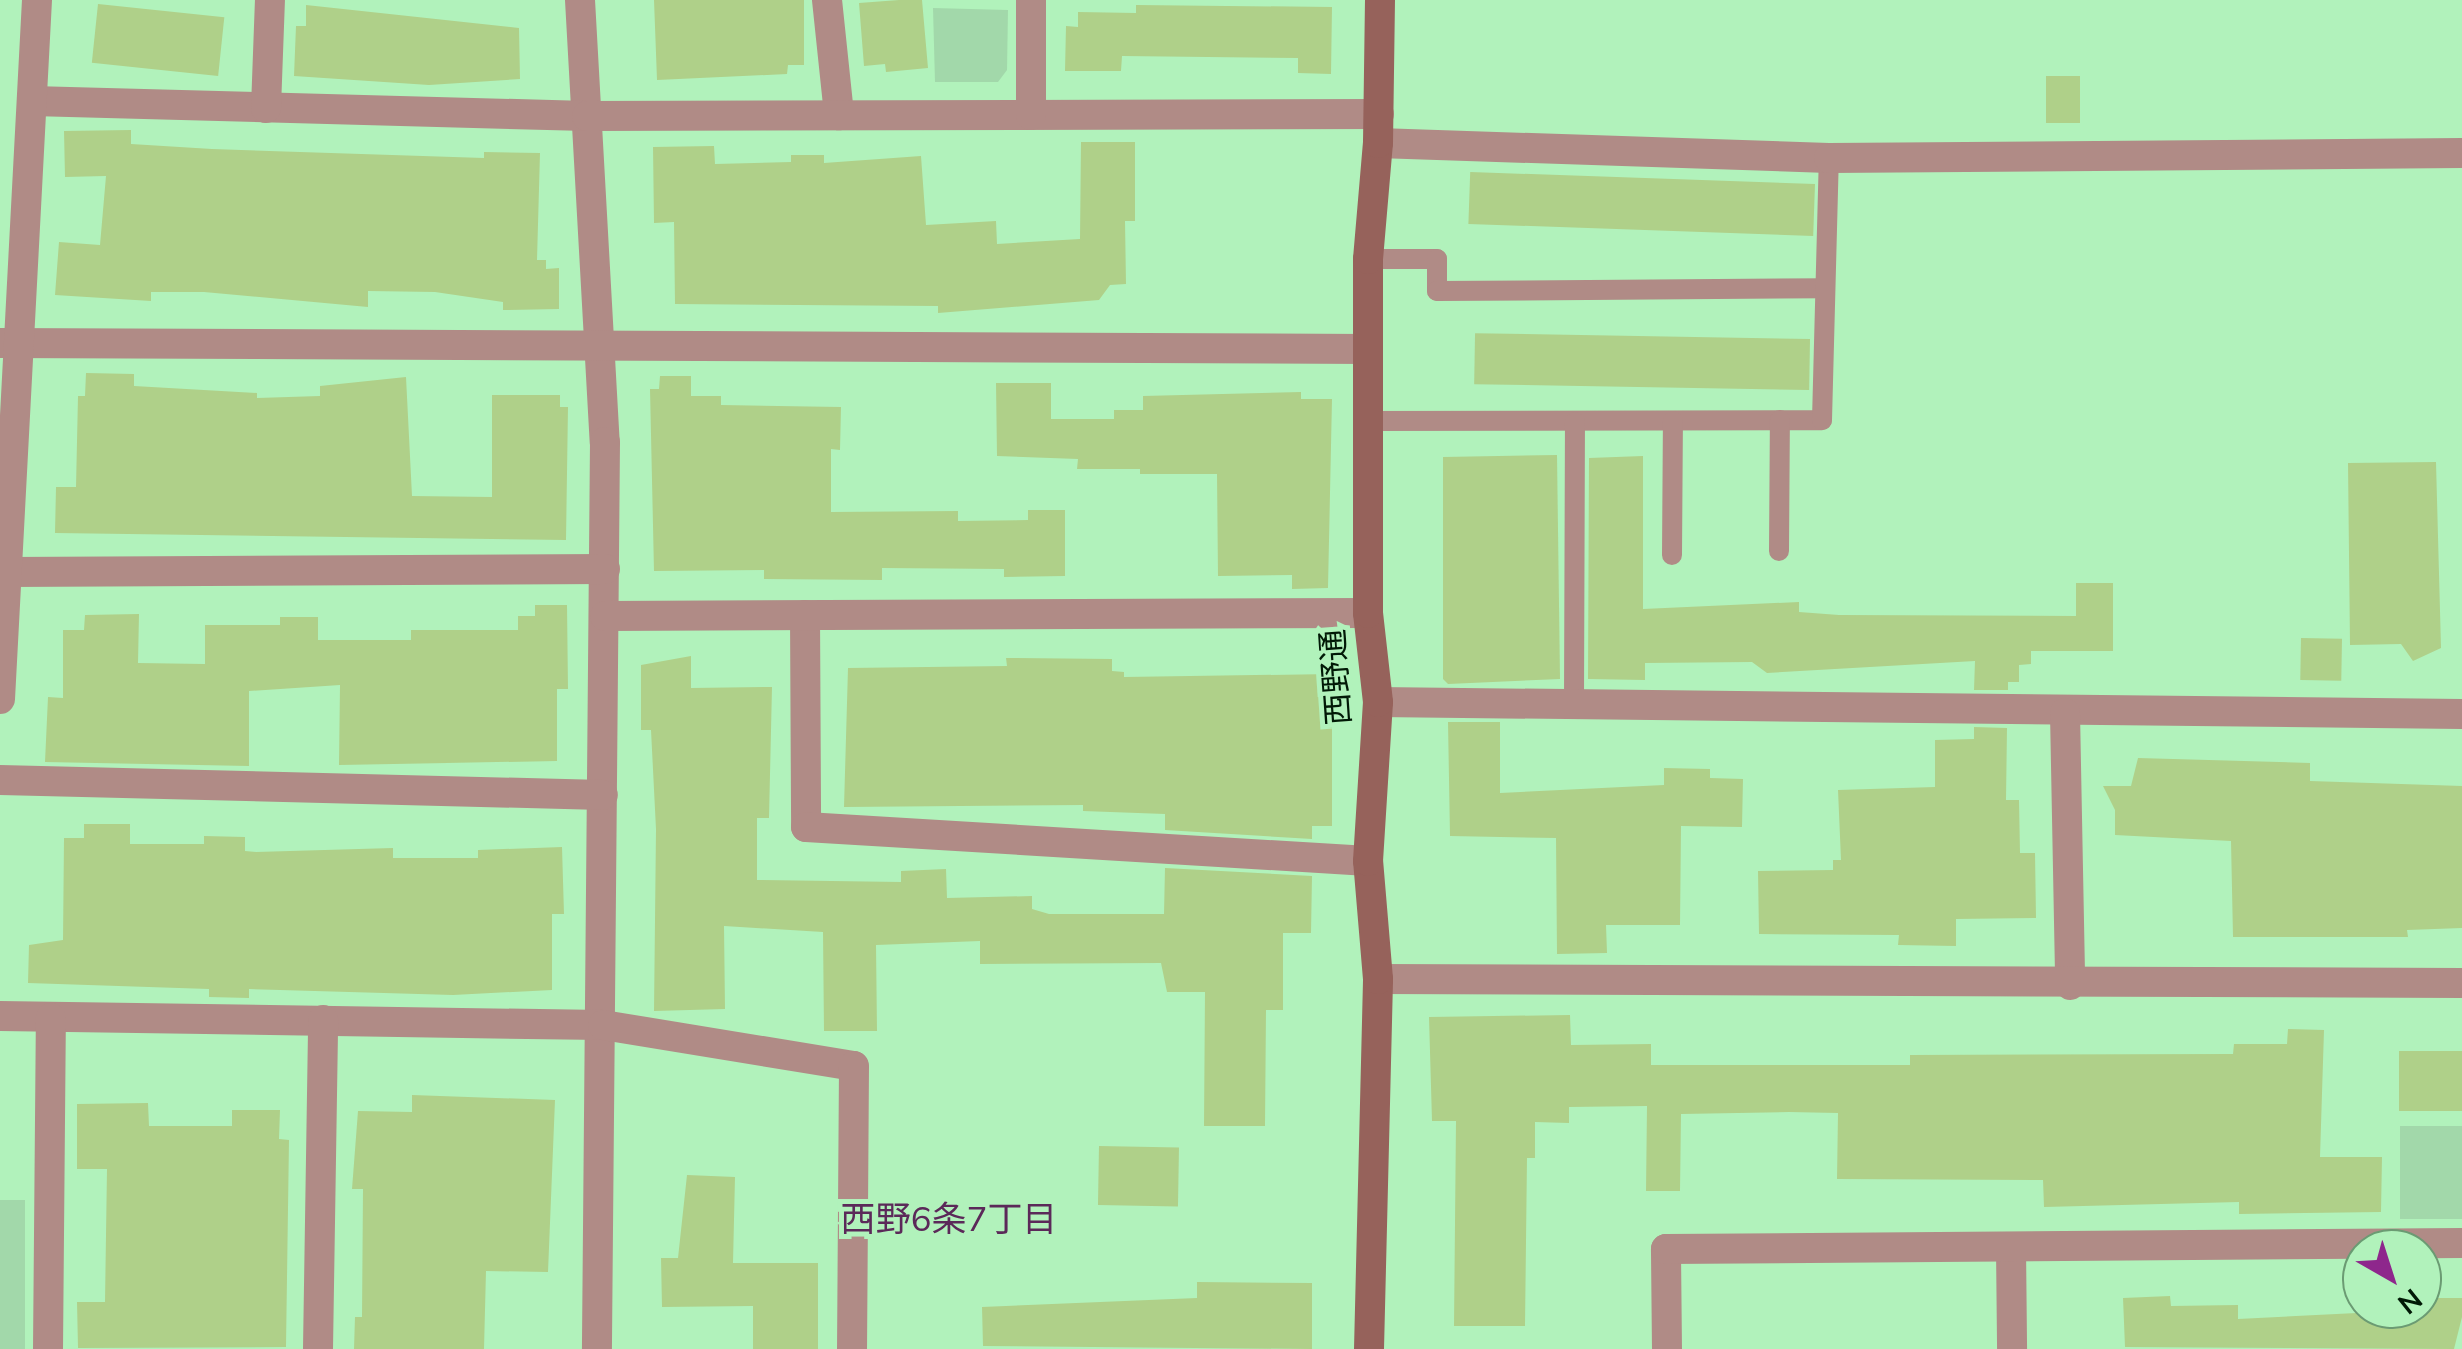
<!DOCTYPE html>
<meta charset="utf-8">
<style>
body{margin:0}
#map{position:relative;width:2462px;height:1349px;overflow:hidden;background:#b1f2bb;font-family:"Nunito Sans","Noto Sans JP",sans-serif}
div>[style]{position:absolute}
.green>*{inset:0;background:#a2d8aa;transform-origin:0 0}
.building>*{inset:0;background:#afd089;transform-origin:0 0}
.lane>*{height:20px;margin:-10px;padding:0 10px;transform-origin:10px;border-radius:10px;background:#b08b86}
.street>*{height:30px;margin:-15px;padding:0 15px;transform-origin:15px;border-radius:15px;background:#b08b86}
.secondary>*{height:30px;margin:-15px;padding:0 15px;transform-origin:15px;border-radius:15px;background:#96625b}
span{translate:-50% -50%;white-space:nowrap;text-align:center;line-height:1.15;-webkit-text-stroke:10px #b1f2bb;paint-order:stroke}
.street-label{font-size:32px;color:#011906}
.neighbourhood-label{font-size:35px;color:#5b2959}
.north{position:absolute;left:2342px;top:1229px;width:100px;height:100px;box-sizing:border-box;background:#b1f2bb;border:2px solid #6b9b73;border-radius:50%;rotate:141deg;font-size:28px;font-weight:700;line-height:40px;text-align:center;color:#011906}
.north::after{content:'';display:block;margin:auto;width:35px;height:45px;background:#8e278c;clip-path:polygon(50% 0,100% 100%,50% 72%,0 100%)}
</style>
<div id="map">
<div class="green">
<div style="clip-path:polygon(933px 8px,1008px 10px,1007px 70px,998px 82px,935px 82px)"></div>
<div style="left:2400px;top:1126px;width:62px;height:93px"></div>
<div style="left:0;top:1200px;width:25px;height:149px"></div>
</div>
<div class="building">
<div style="clip-path:polygon(654px 0,804px 0,804px 65px,788px 65px,787px 74px,657px 80px)"></div>
<div style="clip-path:polygon(899px 0,922px 0,928px 68px,886px 72px,885px 64px,864px 66px,859px 3px)"></div>
<div style="left:98px;top:4px;width:127px;height:59px;rotate:6deg"></div>
<div style="clip-path:polygon(306px 5px,519px 28px,520px 79px,429px 85px,294px 76px,296px 26px,306px 26px)"></div>
<div style="clip-path:polygon(1136px 5px,1332px 7px,1331px 74px,1298px 73px,1298px 58px,1122px 56px,1121px 71px,1065px 71px,1066px 26px,1078px 27px,1078px 12px,1136px 13px)"></div>
<div style="left:2046px;top:76px;width:34px;height:47px"></div>
<div style="clip-path:polygon(131px 130px,131px 144px,212px 149px,484px 158px,484px 152px,540px 153px,537px 260px,546px 260px,546px 269px,559px 268px,559px 309px,503px 310px,503px 302px,435px 292px,368px 291px,368px 307px,204px 292px,151px 292px,151px 301px,55px 295px,59px 242px,100px 245px,106px 176px,65px 177px,64px 131px)"></div>
<div style="clip-path:polygon(1081px 142px,1135px 142px,1135px 221px,1125px 221px,1126px 284px,1110px 285px,1099px 300px,938px 313px,938px 306px,675px 304px,674px 222px,654px 223px,653px 147px,714px 146px,715px 164px,791px 162px,791px 155px,824px 155px,824px 163px,921px 156px,926px 225px,996px 221px,997px 244px,1080px 239px)"></div>
<div style="left:1815px;top:184px;width:52px;height:345px;rotate:92deg"></div>
<div style="left:1810px;top:339px;width:51px;height:335px;rotate:91deg"></div>
<div style="clip-path:polygon(86px 373px,134px 374px,134px 386px,257px 393px,257px 398px,320px 396px,320px 386px,406px 377px,412px 496px,492px 497px,492px 395px,560px 395px,560px 407px,568px 407px,566px 540px,55px 533px,56px 487px,76px 487px,78px 396px,85px 396px)"></div>
<div style="clip-path:polygon(660px 376px,691px 376px,691px 396px,721px 396px,721px 405px,841px 407px,840px 450px,831px 449px,831px 512px,958px 511px,958px 521px,1028px 520px,1028px 510px,1065px 510px,1065px 576px,1004px 577px,1004px 569px,882px 568px,882px 580px,764px 579px,764px 570px,654px 571px,650px 389px,659px 389px)"></div>
<div style="clip-path:polygon(996px 383px,1051px 383px,1051px 419px,1114px 419px,1114px 410px,1143px 410px,1143px 396px,1301px 392px,1301px 399px,1332px 399px,1328px 588px,1292px 589px,1292px 575px,1218px 576px,1217px 474px,1140px 474px,1140px 469px,1077px 469px,1078px 459px,997px 456px)"></div>
<div style="clip-path:polygon(1557px 455px,1560px 679px,1448px 684px,1443px 679px,1443px 457px)"></div>
<div style="clip-path:polygon(1643px 456px,1643px 609px,1799px 602px,1799px 612px,1839px 615px,2076px 616px,2076px 583px,2113px 583px,2113px 651px,2031px 651px,2031px 664px,2019px 665px,2019px 682px,2008px 682px,2008px 690px,1974px 690px,1975px 661px,1767px 673px,1752px 662px,1645px 663px,1645px 680px,1588px 679px,1589px 458px)"></div>
<div style="clip-path:polygon(2436px 462px,2441px 648px,2413px 661px,2401px 644px,2350px 645px,2348px 463px)"></div>
<div style="clip-path:polygon(535px 605px,567px 605px,568px 689px,557px 689px,557px 761px,339px 765px,340px 685px,249px 691px,249px 766px,45px 762px,48px 697px,63px 698px,63px 630px,84px 630px,85px 615px,139px 614px,138px 663px,205px 664px,205px 625px,280px 625px,280px 617px,318px 617px,318px 640px,411px 640px,411px 630px,518px 630px,518px 616px,535px 616px)"></div>
<div style="left:2301px;top:638px;width:41px;height:42px;rotate:1deg"></div>
<div style="clip-path:polygon(691px 656px,691px 688px,772px 687px,769px 818px,757px 818px,757px 880px,901px 882px,901px 871px,946px 869px,947px 898px,1032px 896px,1032px 909px,1049px 914px,1164px 914px,1165px 868px,1312px 876px,1311px 933px,1283px 933px,1283px 1010px,1266px 1010px,1265px 1126px,1204px 1126px,1205px 992px,1167px 992px,1161px 963px,980px 964px,980px 941px,876px 945px,877px 1031px,824px 1031px,823px 932px,724px 926px,725px 1009px,654px 1011px,656px 829px,651px 730px,641px 730px,641px 665px)"></div>
<div style="clip-path:polygon(1006px 658px,1112px 659px,1112px 671px,1124px 672px,1124px 677px,1332px 674px,1332px 826px,1312px 826px,1312px 839px,1165px 830px,1165px 814px,1083px 811px,1083px 805px,844px 807px,848px 668px,1007px 666px)"></div>
<div style="clip-path:polygon(1448px 722px,1500px 722px,1500px 793px,1664px 785px,1664px 768px,1710px 769px,1710px 778px,1743px 779px,1742px 827px,1681px 826px,1680px 925px,1606px 925px,1607px 953px,1557px 954px,1556px 838px,1450px 836px)"></div>
<div style="clip-path:polygon(1974px 727px,2007px 728px,2006px 800px,2019px 800px,2020px 853px,2035px 853px,2036px 918px,1956px 919px,1956px 946px,1898px 945px,1899px 935px,1759px 934px,1758px 871px,1833px 870px,1833px 860px,1841px 860px,1838px 790px,1935px 787px,1935px 740px,1974px 739px)"></div>
<div style="clip-path:polygon(2138px 758px,2310px 763px,2310px 781px,2462px 786px,2462px 928px,2407px 930px,2408px 937px,2233px 937px,2231px 841px,2115px 835px,2115px 810px,2103px 786px,2131px 786px)"></div>
<div style="clip-path:polygon(84px 824px,130px 824px,130px 844px,204px 844px,204px 836px,245px 837px,245px 851px,256px 852px,393px 848px,393px 858px,478px 858px,478px 850px,562px 847px,564px 914px,552px 914px,552px 990px,453px 995px,249px 989px,249px 998px,209px 997px,209px 989px,28px 983px,29px 945px,63px 940px,64px 838px,84px 838px)"></div>
<div style="clip-path:polygon(1570px 1015px,1571px 1045px,1651px 1044px,1651px 1065px,1910px 1065px,1910px 1055px,2233px 1054px,2234px 1044px,2287px 1044px,2288px 1029px,2324px 1030px,2320px 1157px,2382px 1157px,2381px 1212px,2239px 1214px,2239px 1202px,2044px 1207px,2043px 1180px,1837px 1179px,1838px 1113px,1789px 1112px,1681px 1114px,1680px 1191px,1646px 1191px,1647px 1106px,1569px 1107px,1569px 1123px,1535px 1122px,1535px 1158px,1527px 1158px,1525px 1326px,1454px 1326px,1456px 1121px,1432px 1121px,1429px 1017px)"></div>
<div style="left:2399px;top:1051px;width:63px;height:60px"></div>
<div style="clip-path:polygon(412px 1095px,555px 1100px,548px 1272px,486px 1271px,484px 1349px,354px 1349px,355px 1317px,362px 1317px,363px 1189px,352px 1189px,358px 1111px,412px 1112px)"></div>
<div style="clip-path:polygon(148px 1103px,149px 1126px,232px 1126px,232px 1110px,280px 1110px,279px 1139px,289px 1140px,286px 1347px,78px 1348px,77px 1302px,105px 1302px,107px 1169px,77px 1169px,77px 1104px)"></div>
<div style="left:1099px;top:1146px;width:80px;height:59px;rotate:1deg"></div>
<div style="clip-path:polygon(687px 1175px,735px 1177px,733px 1263px,818px 1263px,818px 1349px,753px 1349px,753px 1306px,662px 1307px,661px 1258px,678px 1258px)"></div>
<div style="clip-path:polygon(1197px 1282px,1312px 1283px,1312px 1349px,983px 1346px,982px 1307px,1197px 1298px)"></div>
<div style="clip-path:polygon(2170px 1296px,2171px 1306px,2238px 1305px,2238px 1319px,2397px 1311px,2422px 1309px,2422px 1298px,2462px 1298px,2462px 1317px,2454px 1349px,2125px 1347px,2123px 1298px)"></div>
</div>
<div class="lane">
<div style="left:1368px;top:259px;width:69px"></div>
<div style="left:1437px;top:259px;width:32px;rotate:90deg"></div>
<div style="left:1437px;top:291px;width:388px;rotate:-0.4deg"></div>
<div style="left:1368px;top:421px;width:454px;rotate:-0.1deg"></div>
<div style="left:1822px;top:420px;width:262px;rotate:-88.5deg"></div>
<div style="left:1779px;top:551px;width:131px;rotate:-89.6deg"></div>
<div style="left:1672px;top:555px;width:134px;rotate:-89.6deg"></div>
<div style="left:1574px;top:701px;width:279px;rotate:-89.8deg"></div>
</div>
<div class="street">
<div style="left:580px;top:0;width:443px;rotate:86.8deg"></div>
<div style="left:605px;top:442px;width:907px;rotate:90.51deg"></div>
<div style="left:827px;top:0;width:116px;rotate:84deg"></div>
<div style="left:32px;top:101px;width:555px;rotate:1.55deg"></div>
<div style="left:587px;top:116px;width:792px;rotate:-0.14deg"></div>
<div style="left:266px;top:108px;width:108px;rotate:-87.9deg"></div>
<div style="left:1031px;top:115px;width:115px;rotate:-90deg"></div>
<div style="left:1378px;top:143px;width:451px;rotate:1.9deg"></div>
<div style="left:1829px;top:158px;width:633px;rotate:-0.45deg"></div>
<div style="left:0;top:343px;width:1368px;rotate:0.25deg"></div>
<div style="left:8px;top:572px;width:597px;rotate:-0.29deg"></div>
<div style="left:805px;top:615px;width:212px;rotate:89.7deg"></div>
<div style="left:806px;top:827px;width:563px;rotate:3.46deg"></div>
<div style="left:605px;top:616px;width:763px;rotate:-0.23deg"></div>
<div style="left:0;top:699px;width:700px;rotate:-86.97deg"></div>
<div style="left:1378px;top:702px;width:1084px;rotate:0.63deg"></div>
<div style="left:2065px;top:713px;width:272px;rotate:88.9deg"></div>
<div style="left:0;top:780px;width:603px;rotate:1.42deg"></div>
<div style="left:1378px;top:979px;width:1084px;rotate:0.21deg"></div>
<div style="left:0;top:1016px;width:603px;rotate:0.86deg"></div>
<div style="left:603px;top:1025px;width:254px;rotate:9.3deg"></div>
<div style="left:854px;top:1066px;width:283px;rotate:90.4deg"></div>
<div style="left:2011px;top:1247px;width:102px;rotate:89.4deg"></div>
<div style="left:48px;top:1349px;width:331px;rotate:-89.5deg"></div>
<div style="left:318px;top:1349px;width:329px;rotate:-89.1deg"></div>
<div style="left:1667px;top:1349px;width:100px;rotate:-90.6deg"></div>
<div style="left:1666px;top:1249px;width:796px;rotate:-0.43deg"></div>
</div>
<div class="secondary">
<div style="left:1369px;top:1349px;width:370px;rotate:-88.6deg"></div>
<div style="left:1378px;top:979px;width:118px;rotate:-94.8deg"></div>
<div style="left:1368px;top:861px;width:159px;rotate:-86.4deg"></div>
<div style="left:1378px;top:702px;width:90px;rotate:-96.4deg"></div>
<div style="left:1368px;top:613px;width:354px;rotate:-90deg"></div>
<div style="left:1368px;top:259px;width:116px;rotate:-85.1deg"></div>
<div style="left:1378px;top:143px;width:143px;rotate:-89.2deg"></div>
</div>
<div class="street-label">
<span style="left:1337px;top:677px;rotate:-94deg">西野通</span>
</div>
<div class="neighbourhood-label">
<span style="left:949px;top:1220px">西野6条7丁目</span>
</div>
<div class="north">N</div>
</div>
